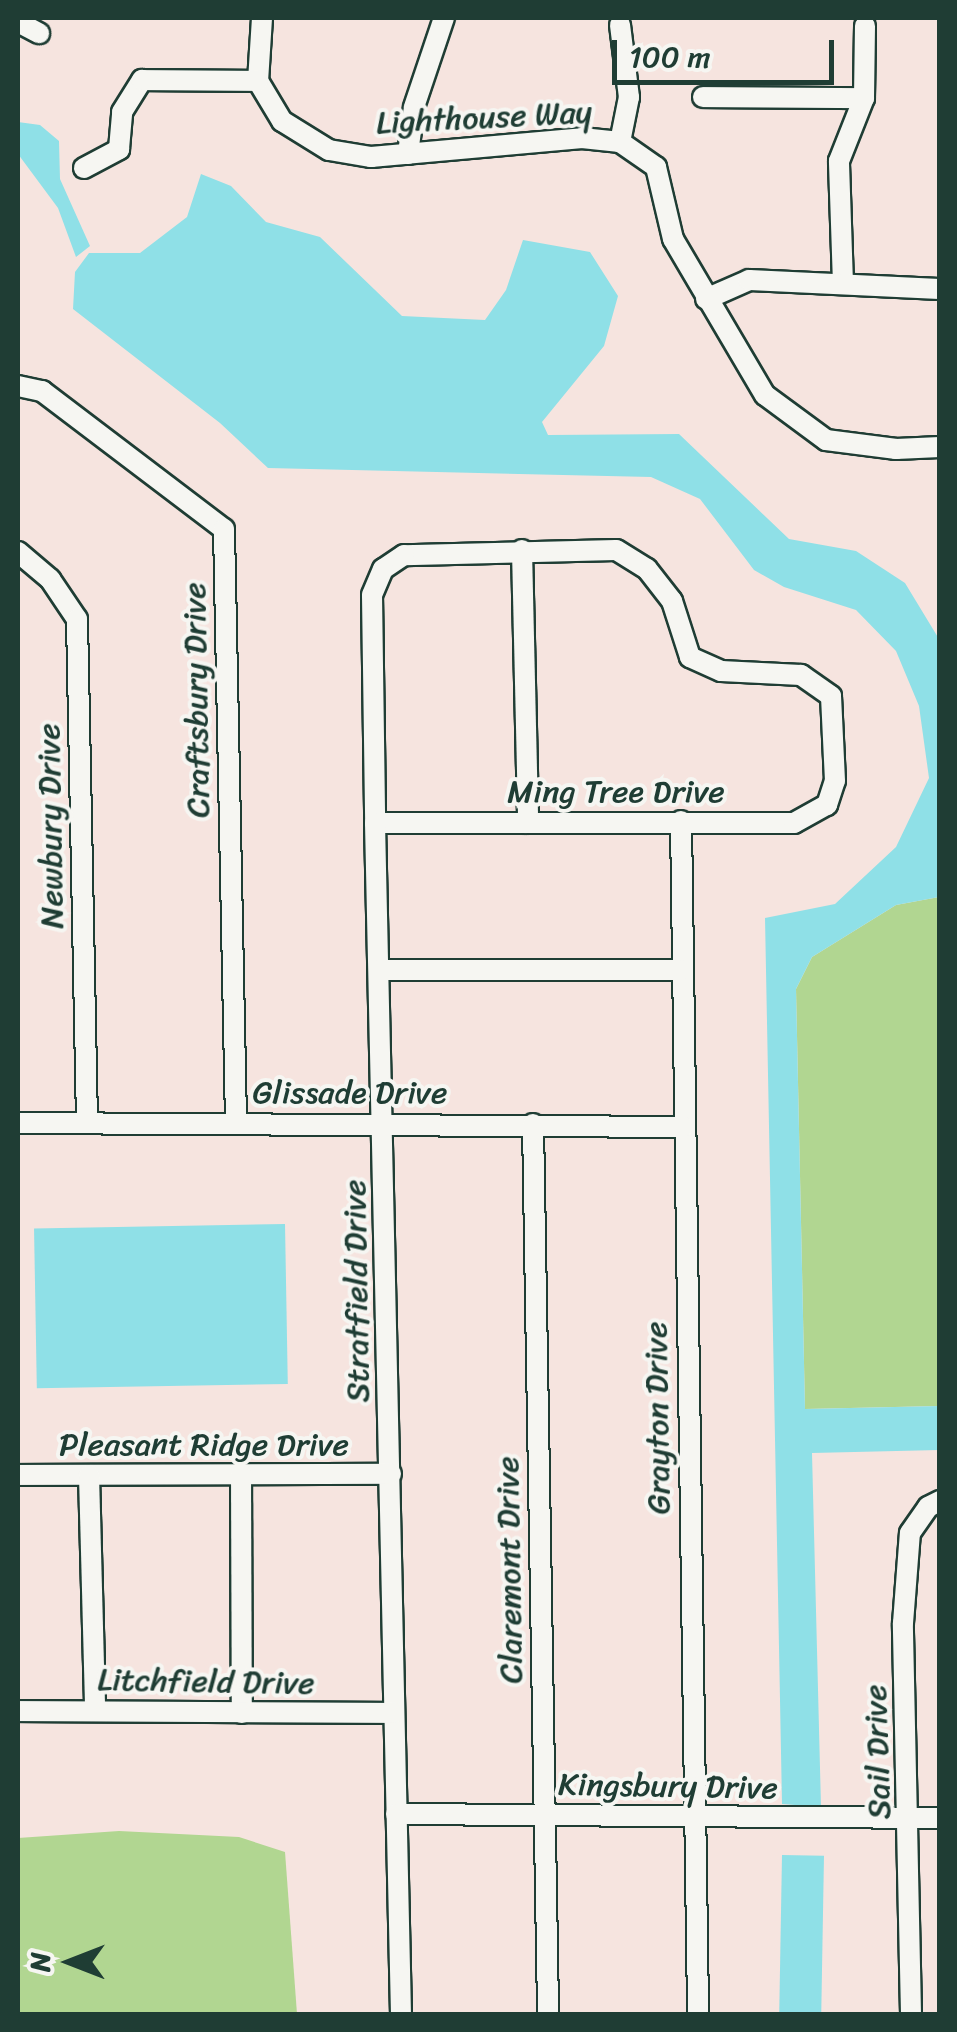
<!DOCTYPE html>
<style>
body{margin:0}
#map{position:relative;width:957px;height:2032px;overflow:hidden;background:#f6e4df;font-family:Sriracha,sans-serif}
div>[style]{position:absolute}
.green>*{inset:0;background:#b1d691}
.water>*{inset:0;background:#8fe0e7;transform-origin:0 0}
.roads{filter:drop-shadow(2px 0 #1f3d34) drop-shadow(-2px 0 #1f3d34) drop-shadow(0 2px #1f3d34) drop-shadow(0 -2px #1f3d34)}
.minor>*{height:20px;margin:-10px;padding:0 10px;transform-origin:10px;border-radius:10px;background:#f6f6f2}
span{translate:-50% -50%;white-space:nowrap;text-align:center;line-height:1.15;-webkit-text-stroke:8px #f6f6f2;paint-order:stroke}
.street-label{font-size:32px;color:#1f3d34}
.frame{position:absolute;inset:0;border:20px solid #1f3d34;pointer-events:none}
.north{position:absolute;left:20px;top:1912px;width:100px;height:100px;-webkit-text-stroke:8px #f6f6f2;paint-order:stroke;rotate:270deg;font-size:28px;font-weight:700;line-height:40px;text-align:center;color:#1f3d34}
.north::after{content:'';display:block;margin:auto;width:35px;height:45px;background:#1f3d34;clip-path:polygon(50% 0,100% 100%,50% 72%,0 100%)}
.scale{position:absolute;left:612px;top:40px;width:222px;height:45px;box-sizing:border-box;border:5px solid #1f3d34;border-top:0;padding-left:12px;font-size:30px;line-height:35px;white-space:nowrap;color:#1f3d34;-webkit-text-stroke:8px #f6f6f2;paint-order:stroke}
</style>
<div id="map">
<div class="green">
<div style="clip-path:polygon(939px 897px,939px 1406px,805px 1409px,796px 989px,812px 957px,896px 905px)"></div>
<div style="clip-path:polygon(119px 1831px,239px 1837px,285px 1852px,297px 2014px,18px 2014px,18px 1838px)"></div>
</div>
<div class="water">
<div style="clip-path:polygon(18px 122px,40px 125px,59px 141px,60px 179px,90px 246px,76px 257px,58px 208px,18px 154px)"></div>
<div style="clip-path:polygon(201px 174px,231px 186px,266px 222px,320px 237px,402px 316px,485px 320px,506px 290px,523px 240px,590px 252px,618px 296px,604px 346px,542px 422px,548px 435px,679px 434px,789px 539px,856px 551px,905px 583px,939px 639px,939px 897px,896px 905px,812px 957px,796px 989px,805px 1409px,940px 1406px,939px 1450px,812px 1453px,821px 1807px,782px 1804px,765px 918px,835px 904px,896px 847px,929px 778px,919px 706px,896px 651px,856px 610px,784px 587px,754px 570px,700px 499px,651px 477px,268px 468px,220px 423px,73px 309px,75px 272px,89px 253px,140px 253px,187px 217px)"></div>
<div style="left:285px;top:1224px;width:160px;height:251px;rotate:89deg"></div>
<div style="left:782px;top:1855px;width:42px;height:159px;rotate:1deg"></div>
</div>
<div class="roads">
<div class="minor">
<div style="left:262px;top:18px;width:63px;rotate:93.6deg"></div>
<div style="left:258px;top:81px;width:47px;rotate:59deg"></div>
<div style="left:282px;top:121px;width:55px;rotate:31.7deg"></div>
<div style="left:329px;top:150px;width:43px;rotate:9.5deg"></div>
<div style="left:371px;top:157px;width:212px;rotate:-5.1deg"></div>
<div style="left:582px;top:138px;width:38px;rotate:6deg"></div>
<div style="left:620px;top:142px;width:44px;rotate:34.8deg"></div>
<div style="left:656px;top:167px;width:74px;rotate:76.7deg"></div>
<div style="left:673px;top:239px;width:181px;rotate:59.5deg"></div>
<div style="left:765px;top:395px;width:76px;rotate:36.4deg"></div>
<div style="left:826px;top:440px;width:71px;rotate:7.3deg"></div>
<div style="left:896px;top:449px;width:44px;rotate:-2.6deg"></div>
<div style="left:18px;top:22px;width:24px;rotate:28deg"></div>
<div style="left:620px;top:25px;width:73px;rotate:82.9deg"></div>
<div style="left:629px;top:97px;width:46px;rotate:101.3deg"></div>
<div style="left:703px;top:97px;width:161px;rotate:0.4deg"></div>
<div style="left:408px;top:154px;width:47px;rotate:-82.7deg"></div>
<div style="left:414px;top:107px;width:94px;rotate:-71.4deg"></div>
<div style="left:84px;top:168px;width:40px;rotate:-28deg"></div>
<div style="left:119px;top:149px;width:37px;rotate:-85deg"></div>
<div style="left:122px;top:112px;width:38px;rotate:-58deg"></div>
<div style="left:142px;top:80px;width:116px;rotate:0.5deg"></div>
<div style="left:843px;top:284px;width:123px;rotate:-91.9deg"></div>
<div style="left:839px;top:161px;width:68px;rotate:-68.4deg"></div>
<div style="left:864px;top:98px;width:72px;rotate:-89.2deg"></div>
<div style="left:706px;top:299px;width:47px;rotate:-23.8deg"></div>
<div style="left:749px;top:280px;width:191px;rotate:2.7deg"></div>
<div style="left:18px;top:386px;width:25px;rotate:12deg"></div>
<div style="left:42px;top:391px;width:228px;rotate:37.2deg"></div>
<div style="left:224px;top:529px;width:594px;rotate:88.84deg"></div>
<div style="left:522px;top:550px;width:273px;rotate:88.7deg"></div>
<div style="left:18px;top:552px;width:42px;rotate:40.2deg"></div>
<div style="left:50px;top:579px;width:48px;rotate:56deg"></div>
<div style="left:77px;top:619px;width:503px;rotate:88.86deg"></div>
<div style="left:681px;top:821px;width:1193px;rotate:89.18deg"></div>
<div style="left:375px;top:823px;width:419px"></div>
<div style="left:794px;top:823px;width:38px;rotate:-29deg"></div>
<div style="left:827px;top:805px;width:25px;rotate:-72deg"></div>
<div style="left:835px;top:781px;width:85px;rotate:-92.7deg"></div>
<div style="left:831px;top:696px;width:37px;rotate:-145deg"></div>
<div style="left:801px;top:675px;width:80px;rotate:-177.1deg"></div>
<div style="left:721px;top:671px;width:34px;rotate:-156deg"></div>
<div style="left:690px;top:657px;width:59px;rotate:-107.8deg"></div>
<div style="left:672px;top:601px;width:41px;rotate:-128deg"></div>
<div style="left:647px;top:569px;width:36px;rotate:-148deg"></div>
<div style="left:616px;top:550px;width:212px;rotate:178.6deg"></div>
<div style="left:404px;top:555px;width:25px;rotate:146deg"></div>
<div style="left:383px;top:569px;width:28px;rotate:113deg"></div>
<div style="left:372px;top:595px;width:228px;rotate:89.2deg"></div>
<div style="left:375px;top:823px;width:1191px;rotate:88.75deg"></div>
<div style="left:380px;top:970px;width:300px"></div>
<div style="left:18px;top:1123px;width:665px;rotate:0.34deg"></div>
<div style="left:533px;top:1124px;width:890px;rotate:89.03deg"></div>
<div style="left:18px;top:1475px;width:373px;rotate:-0.2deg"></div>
<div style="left:89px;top:1475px;width:235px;rotate:88.5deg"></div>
<div style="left:241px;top:1475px;width:238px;rotate:89.8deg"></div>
<div style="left:18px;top:1711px;width:376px;rotate:0.3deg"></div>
<div style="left:396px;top:1814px;width:544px;rotate:0.42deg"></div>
<div style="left:911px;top:2014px;width:391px;rotate:-91.2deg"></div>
<div style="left:903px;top:1623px;width:90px;rotate:-85.6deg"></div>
<div style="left:910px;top:1533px;width:32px;rotate:-55deg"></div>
<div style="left:928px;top:1507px;width:13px;rotate:-27deg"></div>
</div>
</div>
<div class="street-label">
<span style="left:484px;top:118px;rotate:-3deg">Lighthouse Way</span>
<span style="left:197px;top:700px;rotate:-91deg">Craftsbury Drive</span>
<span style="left:616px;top:792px">Ming Tree Drive</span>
<span style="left:51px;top:826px;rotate:-91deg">Newbury Drive</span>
<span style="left:350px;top:1093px">Glissade Drive</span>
<span style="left:357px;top:1291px;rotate:-91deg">Stratfield Drive</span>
<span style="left:658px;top:1418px;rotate:-91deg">Grayton Drive</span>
<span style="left:204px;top:1445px">Pleasant Ridge Drive</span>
<span style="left:510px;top:1570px;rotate:-91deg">Claremont Drive</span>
<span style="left:206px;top:1682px;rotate:1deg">Litchfield Drive</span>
<span style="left:878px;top:1752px;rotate:-92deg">Sail Drive</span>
<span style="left:668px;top:1787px;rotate:1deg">Kingsbury Drive</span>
</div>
<div class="frame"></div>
<div class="north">N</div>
<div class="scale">100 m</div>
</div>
